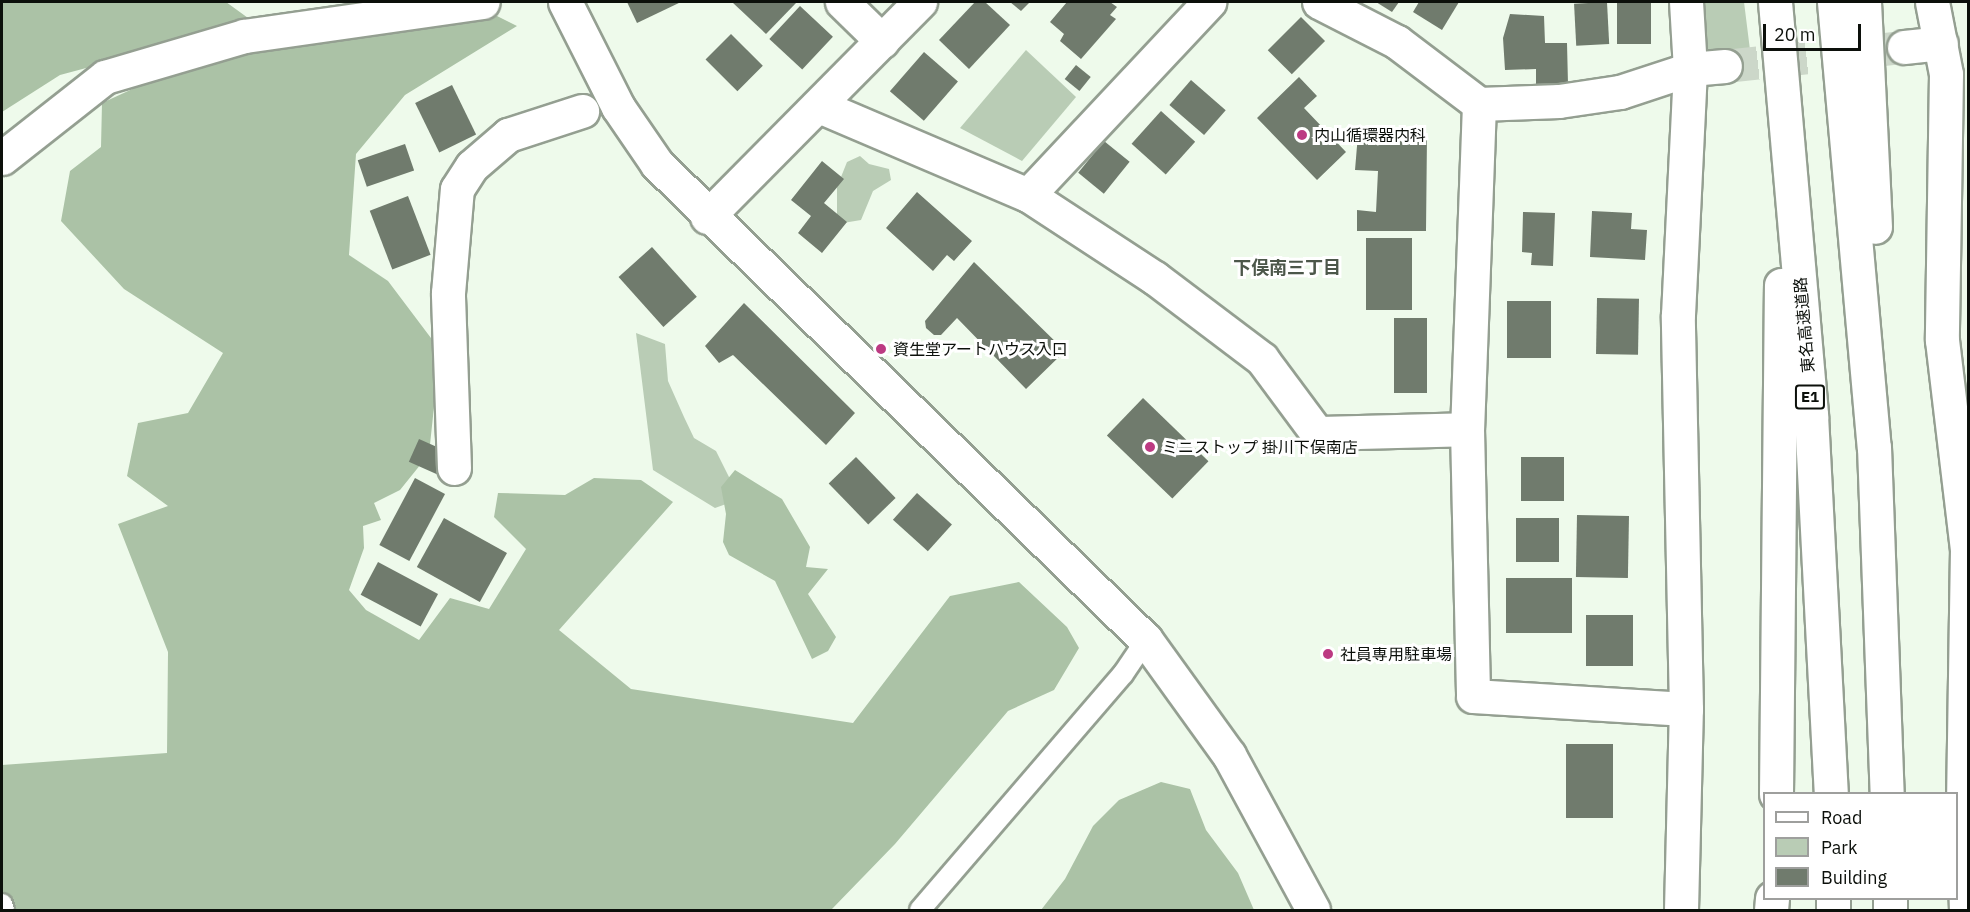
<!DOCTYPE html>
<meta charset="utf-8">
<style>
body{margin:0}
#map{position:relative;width:1970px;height:912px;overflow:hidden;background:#eefaeb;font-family:"IBM Plex Sans","Noto Sans JP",sans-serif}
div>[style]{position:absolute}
.green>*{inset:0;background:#b9ccb5}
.forest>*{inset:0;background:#abc2a6}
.building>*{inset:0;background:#707b6d;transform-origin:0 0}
.street-tunnel>*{height:33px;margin-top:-16.5px;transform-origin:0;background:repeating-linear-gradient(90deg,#ccd7c9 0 33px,transparent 0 49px)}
.roads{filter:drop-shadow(2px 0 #949f91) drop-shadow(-2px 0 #949f91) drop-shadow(0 2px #949f91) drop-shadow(0 -2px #949f91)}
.lane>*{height:20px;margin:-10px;padding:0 10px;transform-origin:10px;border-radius:10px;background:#fff}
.street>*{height:33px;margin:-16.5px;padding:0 16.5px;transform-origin:16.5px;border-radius:16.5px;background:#fff}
.secondary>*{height:33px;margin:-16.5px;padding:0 16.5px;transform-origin:16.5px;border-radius:16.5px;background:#fff}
.highway>*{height:33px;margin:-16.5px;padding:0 16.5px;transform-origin:16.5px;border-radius:16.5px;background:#fff}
.dots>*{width:16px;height:16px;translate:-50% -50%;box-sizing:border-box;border:3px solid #fff;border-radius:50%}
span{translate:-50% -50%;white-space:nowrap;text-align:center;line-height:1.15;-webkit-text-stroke:6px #fff;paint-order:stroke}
.shield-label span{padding:2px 4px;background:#fff;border:2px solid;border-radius:4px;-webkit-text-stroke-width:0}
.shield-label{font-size:15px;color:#0c100b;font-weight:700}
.poi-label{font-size:16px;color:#0c100b}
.left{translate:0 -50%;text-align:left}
.street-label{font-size:16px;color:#0c100b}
.neighbourhood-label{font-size:18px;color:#4c574a;font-weight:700}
.frame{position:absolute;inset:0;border:3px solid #0c100b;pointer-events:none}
.legend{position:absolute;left:1763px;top:792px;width:195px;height:108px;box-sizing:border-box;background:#fff;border:2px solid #9e9f9d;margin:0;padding:8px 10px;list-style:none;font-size:18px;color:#0c100b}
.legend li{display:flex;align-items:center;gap:12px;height:30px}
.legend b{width:30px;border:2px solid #9e9f9d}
.scale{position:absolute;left:1763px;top:24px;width:98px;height:27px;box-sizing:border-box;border:3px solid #0c100b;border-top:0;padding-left:8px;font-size:18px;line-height:21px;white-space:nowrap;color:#0c100b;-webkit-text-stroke:4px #fff;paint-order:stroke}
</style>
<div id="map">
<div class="green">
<div style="clip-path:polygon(1700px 2px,1744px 2px,1750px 50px,1703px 54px)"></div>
<div style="clip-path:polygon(1026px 50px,1076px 97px,1022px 161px,960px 128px)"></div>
<div style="clip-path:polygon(860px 156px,869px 164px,889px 169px,891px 180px,873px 191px,861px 220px,837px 224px,837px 187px,847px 162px)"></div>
<div style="clip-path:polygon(636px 333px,665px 344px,668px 381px,684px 417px,694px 438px,716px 451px,740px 499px,715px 508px,653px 470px)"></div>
</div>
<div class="forest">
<div style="clip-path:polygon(2px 2px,226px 2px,262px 28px,187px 41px,60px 75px,2px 112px)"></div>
<div style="clip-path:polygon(495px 15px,517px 26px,405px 95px,356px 154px,349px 255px,388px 281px,440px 350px,429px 454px,400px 490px,374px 503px,381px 520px,363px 526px,364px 548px,349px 590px,366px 610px,419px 640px,450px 598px,489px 609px,526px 549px,494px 517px,498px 493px,565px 495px,594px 478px,641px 480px,673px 502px,559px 630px,631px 689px,853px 723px,950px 596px,1019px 582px,1067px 627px,1079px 648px,1054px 690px,1008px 711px,895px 844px,831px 910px,10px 910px,2px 889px,2px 765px,167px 753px,168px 652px,118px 524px,168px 506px,127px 476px,138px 423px,188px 413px,223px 353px,124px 289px,61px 221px,70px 171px,101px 147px,102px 103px,202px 57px)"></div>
<div style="clip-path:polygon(735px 470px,782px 499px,810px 547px,806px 567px,828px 569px,808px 594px,836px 637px,828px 651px,812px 659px,775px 581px,729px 555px,723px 542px,726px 514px,721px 487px)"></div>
<div style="clip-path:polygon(1161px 782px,1190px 789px,1206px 830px,1238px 873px,1254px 910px,1041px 910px,1065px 879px,1093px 826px,1119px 800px)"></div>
</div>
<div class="building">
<div style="clip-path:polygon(627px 2px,681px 2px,637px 23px)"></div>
<div style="clip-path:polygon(732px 2px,795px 2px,796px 3px,766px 34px)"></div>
<div style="clip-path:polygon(975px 2px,985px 2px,1010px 25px,969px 69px,939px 40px)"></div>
<div style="clip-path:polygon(1010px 2px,1030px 2px,1021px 11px)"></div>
<div style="clip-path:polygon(1067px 2px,1110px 2px,1117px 7px,1110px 15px,1116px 19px,1081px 59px,1060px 41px,1064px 34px,1050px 22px)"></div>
<div style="clip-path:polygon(1376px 2px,1399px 2px,1392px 12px)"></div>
<div style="clip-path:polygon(1419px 2px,1459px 2px,1442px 30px,1413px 12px)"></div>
<div style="left:1607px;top:2px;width:42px;height:33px;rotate:87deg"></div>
<div style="left:1617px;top:2px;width:34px;height:42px"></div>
<div style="left:800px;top:6px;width:45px;height:45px;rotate:43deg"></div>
<div style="clip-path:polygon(1510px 14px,1544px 16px,1545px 43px,1567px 43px,1568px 84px,1536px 85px,1536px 69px,1505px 70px,1503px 38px)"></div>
<div style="left:1301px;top:17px;width:34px;height:47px;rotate:45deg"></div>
<div style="left:731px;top:34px;width:45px;height:36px;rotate:45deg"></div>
<div style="left:924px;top:52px;width:45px;height:52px;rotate:41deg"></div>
<div style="left:1076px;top:65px;width:19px;height:18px;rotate:39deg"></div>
<div style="clip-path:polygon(1299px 77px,1317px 96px,1304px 108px,1346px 152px,1317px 180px,1257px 118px)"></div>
<div style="left:1191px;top:80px;width:46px;height:33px;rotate:41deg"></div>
<div style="left:452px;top:85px;width:55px;height:41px;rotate:64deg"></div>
<div style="left:1161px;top:111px;width:46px;height:44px;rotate:42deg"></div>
<div style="clip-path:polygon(1358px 134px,1427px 136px,1426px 231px,1357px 231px,1357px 210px,1376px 212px,1378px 171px,1355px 170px)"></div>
<div style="left:1104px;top:141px;width:33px;height:41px;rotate:39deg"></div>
<div style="left:405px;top:144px;width:28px;height:50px;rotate:71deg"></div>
<div style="clip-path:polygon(822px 161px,844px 179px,824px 203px,847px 222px,822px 253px,798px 233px,811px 216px,791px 200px)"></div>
<div style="clip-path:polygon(917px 192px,972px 241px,954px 261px,947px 255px,933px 271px,886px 228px)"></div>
<div style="left:408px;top:196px;width:63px;height:41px;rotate:69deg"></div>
<div style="clip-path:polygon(1592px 211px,1632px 213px,1631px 229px,1647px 230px,1645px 260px,1590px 257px)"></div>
<div style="clip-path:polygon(1523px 212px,1555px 213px,1553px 266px,1531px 265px,1532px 253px,1522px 252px)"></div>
<div style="left:1366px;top:238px;width:46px;height:72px"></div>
<div style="left:652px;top:247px;width:67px;height:45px;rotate:48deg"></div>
<div style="clip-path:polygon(974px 262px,1065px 351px,1026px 389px,957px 318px,941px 335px,934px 335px,926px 328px,925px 321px)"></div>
<div style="left:1597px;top:298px;width:42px;height:56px;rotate:1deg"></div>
<div style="left:1551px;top:301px;width:57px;height:44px;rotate:90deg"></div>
<div style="clip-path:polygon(744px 303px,855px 413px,826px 445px,733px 355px,719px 363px,705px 346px)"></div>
<div style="left:1394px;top:318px;width:33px;height:75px"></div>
<div style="left:1143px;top:398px;width:91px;height:52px;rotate:44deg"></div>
<div style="left:419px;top:439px;width:32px;height:25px;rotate:24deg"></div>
<div style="left:856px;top:457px;width:57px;height:38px;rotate:46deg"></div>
<div style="left:1521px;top:457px;width:43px;height:44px"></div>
<div style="left:415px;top:478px;width:34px;height:76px;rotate:28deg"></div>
<div style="left:917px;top:493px;width:47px;height:36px;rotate:42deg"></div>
<div style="left:1577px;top:515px;width:52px;height:62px;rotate:1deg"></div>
<div style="left:444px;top:518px;width:72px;height:56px;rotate:29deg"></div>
<div style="left:1516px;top:518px;width:43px;height:44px"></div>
<div style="left:378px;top:562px;width:68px;height:37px;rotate:28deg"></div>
<div style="left:1506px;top:578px;width:66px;height:55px"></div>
<div style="left:1586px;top:615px;width:47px;height:51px"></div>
<div style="left:1566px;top:744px;width:47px;height:74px"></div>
</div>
<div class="street-tunnel">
<div style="left:1725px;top:66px;width:180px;rotate:-6.1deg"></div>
</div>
<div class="roads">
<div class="lane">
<div style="left:2px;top:904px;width:6px;rotate:72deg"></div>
<div style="left:920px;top:910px;width:311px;rotate:-49.3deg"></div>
<div style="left:1123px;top:674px;width:41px;rotate:-55.9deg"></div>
</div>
<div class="street">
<div style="left:842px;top:2px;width:56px;rotate:44.3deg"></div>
<div style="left:1319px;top:2px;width:88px;rotate:27.1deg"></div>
<div style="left:1397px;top:42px;width:103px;rotate:37.1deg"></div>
<div style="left:1479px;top:104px;width:80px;rotate:-2.1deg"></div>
<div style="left:1559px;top:101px;width:62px;rotate:-8.4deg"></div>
<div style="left:1620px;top:92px;width:74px;rotate:-18.2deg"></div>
<div style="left:1690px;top:69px;width:35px;rotate:-5deg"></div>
<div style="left:1932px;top:2px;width:73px;rotate:79deg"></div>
<div style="left:1946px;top:74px;width:266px;rotate:90.9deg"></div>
<div style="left:1942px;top:340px;width:210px;rotate:83.2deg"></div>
<div style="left:1967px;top:549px;width:266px;rotate:90.9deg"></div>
<div style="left:1963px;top:815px;width:95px;rotate:88.2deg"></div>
<div style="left:1904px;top:47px;width:37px;rotate:-6deg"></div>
<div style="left:1479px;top:104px;width:325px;rotate:92.1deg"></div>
<div style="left:1467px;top:429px;width:267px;rotate:88.7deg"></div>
<div style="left:1473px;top:696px;width:213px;rotate:3.5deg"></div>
<div style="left:819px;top:106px;width:227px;rotate:23.1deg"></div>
<div style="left:1028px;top:195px;width:152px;rotate:33.2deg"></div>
<div style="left:1155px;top:278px;width:134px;rotate:37.1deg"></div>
<div style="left:1262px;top:359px;width:92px;rotate:53.4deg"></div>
<div style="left:1317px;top:433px;width:150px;rotate:-1.5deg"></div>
<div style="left:2px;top:158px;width:131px;rotate:-38.2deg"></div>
<div style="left:105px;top:77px;width:145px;rotate:-16.4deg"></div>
<div style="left:244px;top:36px;width:241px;rotate:-8.1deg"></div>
<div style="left:1028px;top:195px;width:265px;rotate:-46.8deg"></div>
<div style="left:454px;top:468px;width:175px;rotate:-92deg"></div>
<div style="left:448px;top:293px;width:104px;rotate:-85.1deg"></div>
<div style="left:457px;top:189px;width:27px;rotate:-57deg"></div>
<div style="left:472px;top:166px;width:48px;rotate:-40.7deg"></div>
<div style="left:508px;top:135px;width:78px;rotate:-18deg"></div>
<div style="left:1681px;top:910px;width:201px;rotate:-88.6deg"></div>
<div style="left:1686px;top:709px;width:394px;rotate:-91.2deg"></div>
<div style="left:1678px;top:315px;width:246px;rotate:-87.2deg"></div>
<div style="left:1690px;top:69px;width:67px;rotate:-93.4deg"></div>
</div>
<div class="secondary">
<div style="left:565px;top:2px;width:118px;rotate:63.2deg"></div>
<div style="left:618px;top:107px;width:69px;rotate:55.6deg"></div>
<div style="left:657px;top:164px;width:682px;rotate:44.23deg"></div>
<div style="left:1146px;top:640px;width:142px;rotate:54.2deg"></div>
<div style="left:1229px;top:755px;width:176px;rotate:61.5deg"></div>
<div style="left:707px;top:217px;width:303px;rotate:-45.3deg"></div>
</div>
<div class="highway">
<div style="left:1775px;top:2px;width:415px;rotate:85deg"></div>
<div style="left:1811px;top:415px;width:380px;rotate:87deg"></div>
<div style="left:1834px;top:2px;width:447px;rotate:84.9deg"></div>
<div style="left:1874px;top:447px;width:347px;rotate:87.9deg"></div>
<div style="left:1864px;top:2px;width:225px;rotate:87.2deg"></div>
<div style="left:1776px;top:794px;width:509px;rotate:-89.44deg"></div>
<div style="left:1833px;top:898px;width:12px;rotate:90deg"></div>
<div style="left:1890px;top:898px;width:12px;rotate:90deg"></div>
<div style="left:1771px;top:910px;width:12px;rotate:-85deg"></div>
</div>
</div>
<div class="dots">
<div style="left:1302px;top:135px;background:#bc3a82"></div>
<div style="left:881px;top:349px;background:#bc3a82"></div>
<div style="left:1150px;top:447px;background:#bc3a82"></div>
<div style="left:1328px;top:654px;background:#bc3a82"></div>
</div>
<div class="shield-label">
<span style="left:1810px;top:397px">E1</span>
</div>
<div class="poi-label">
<span class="left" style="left:1314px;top:135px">内山循環器内科</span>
<span class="left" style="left:893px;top:349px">資生堂アートハウス入口</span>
<span class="left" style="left:1162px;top:447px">ミニストップ 掛川下俣南店</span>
<span class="left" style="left:1340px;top:654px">社員専用駐車場</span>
</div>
<div class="street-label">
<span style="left:1804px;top:325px;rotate:-95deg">東名高速道路</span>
</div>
<div class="neighbourhood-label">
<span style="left:1287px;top:268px">下俣南三丁目</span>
</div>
<div class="frame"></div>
<ul class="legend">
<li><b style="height:8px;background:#fff"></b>Road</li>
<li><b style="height:16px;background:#b9ccb5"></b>Park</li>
<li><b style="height:16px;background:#707b6d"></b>Building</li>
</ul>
<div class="scale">20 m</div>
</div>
